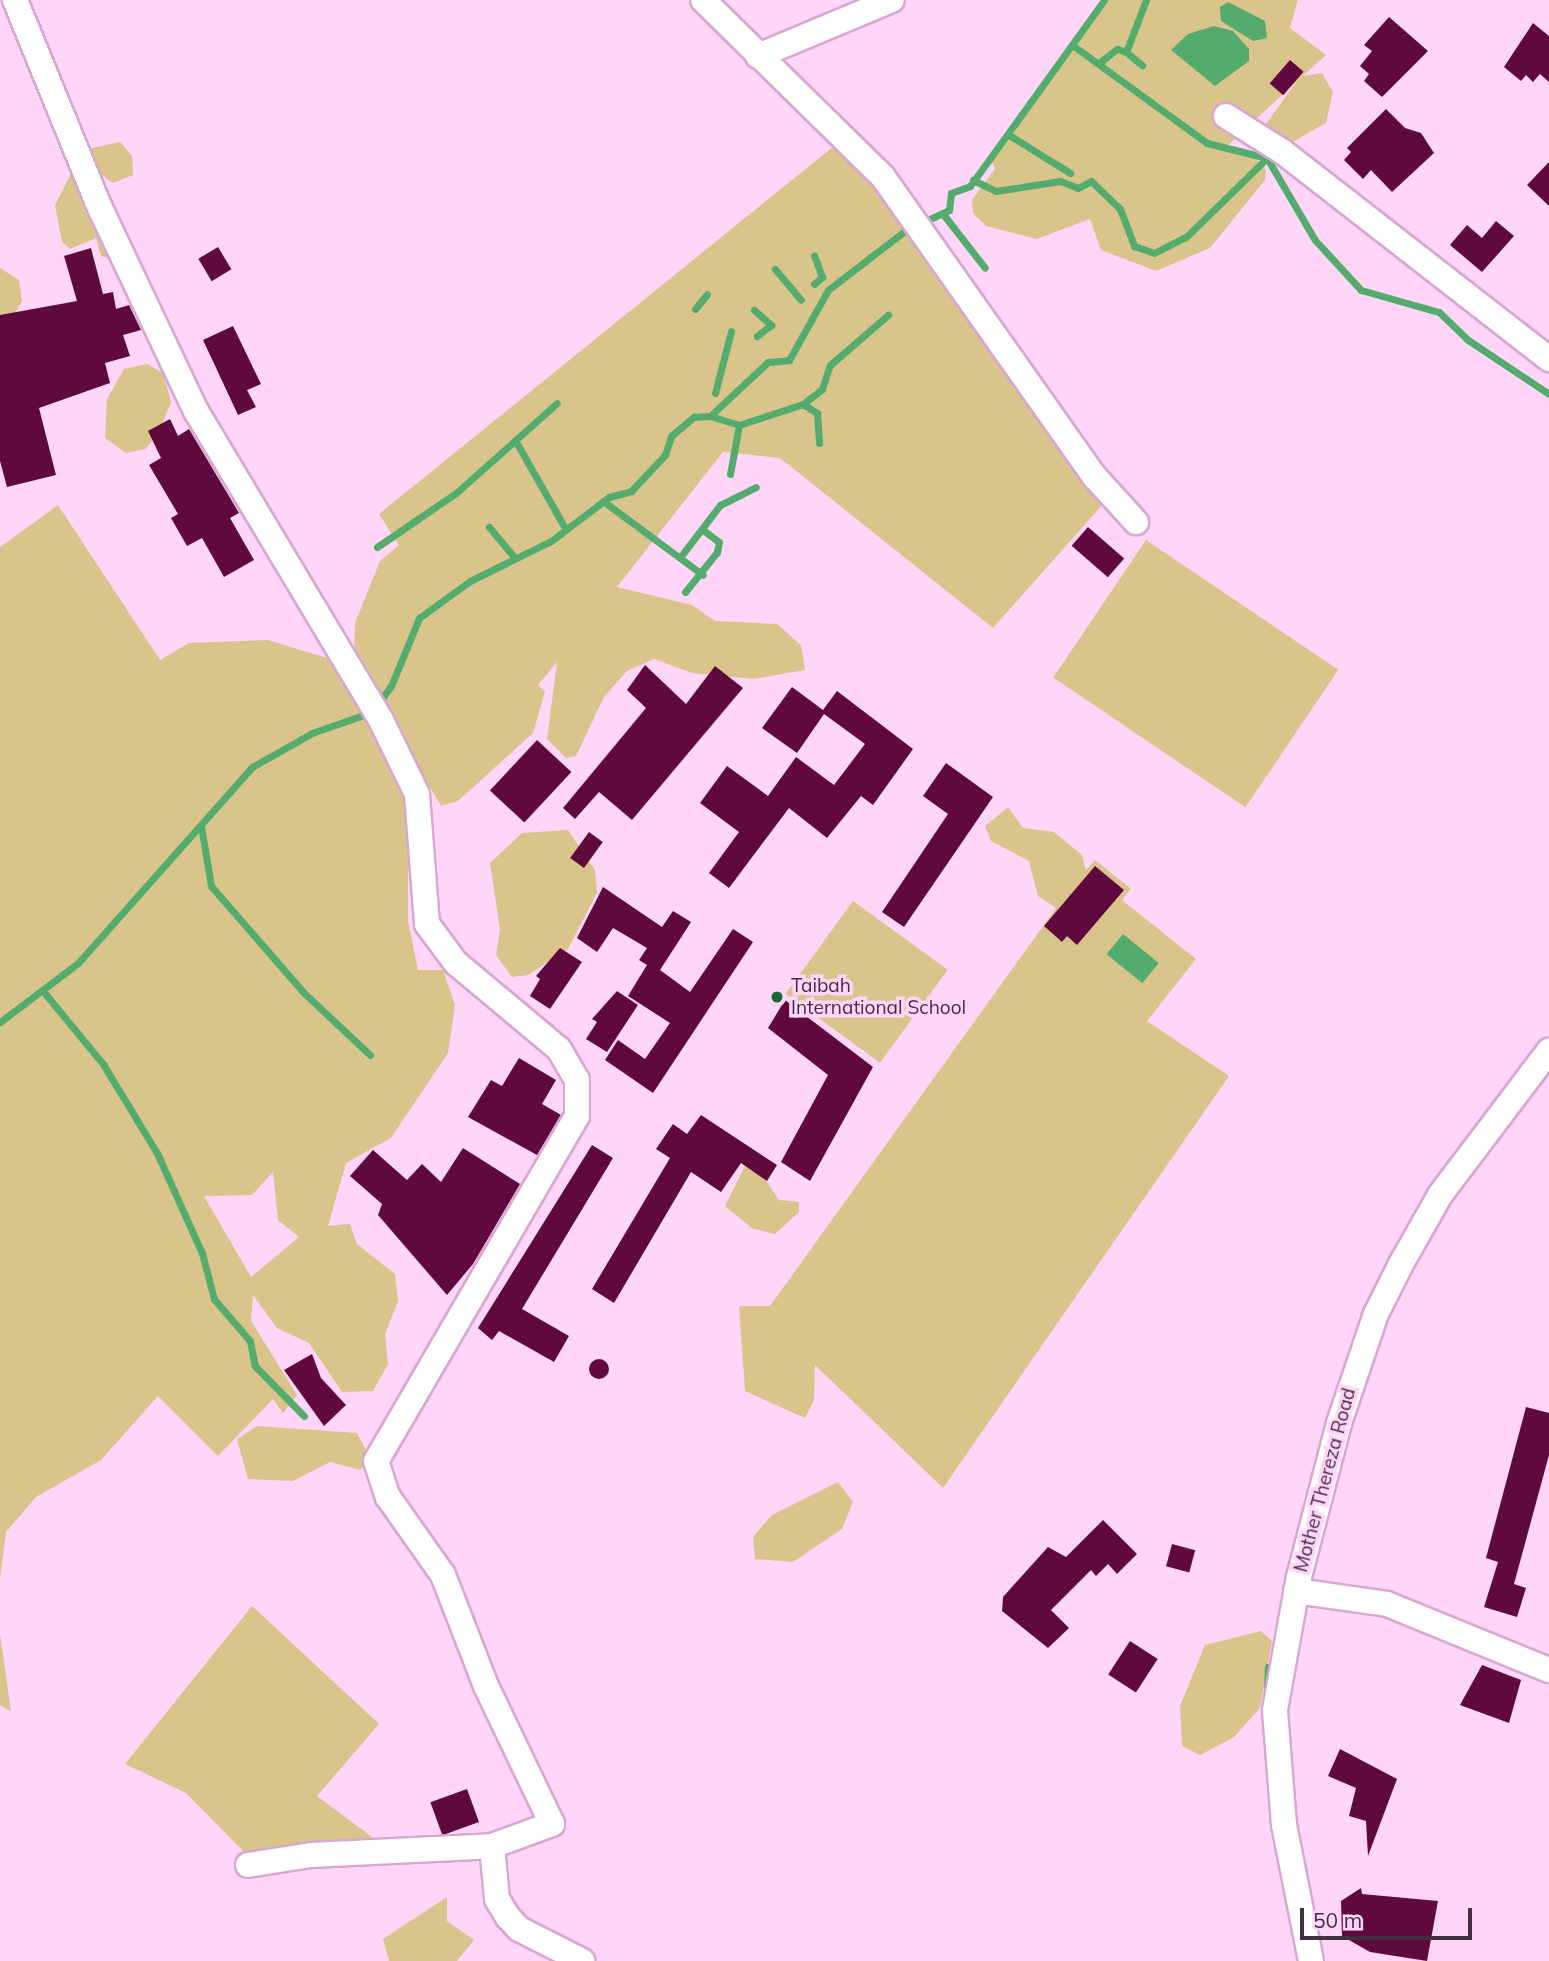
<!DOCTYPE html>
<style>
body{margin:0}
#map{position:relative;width:1549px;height:1961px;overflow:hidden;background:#ffd5f8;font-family:Mulish,sans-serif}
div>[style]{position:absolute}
.green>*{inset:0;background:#d9c58b;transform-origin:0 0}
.water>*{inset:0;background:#53ab6d;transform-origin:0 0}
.stream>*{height:7px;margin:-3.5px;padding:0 3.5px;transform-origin:3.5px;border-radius:3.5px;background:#53ab6d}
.building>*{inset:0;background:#60093c;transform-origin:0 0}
.round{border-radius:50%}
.roads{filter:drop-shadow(2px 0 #d8a6d1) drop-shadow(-2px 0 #d8a6d1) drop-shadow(0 2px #d8a6d1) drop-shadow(0 -2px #d8a6d1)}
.minor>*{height:24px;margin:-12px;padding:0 12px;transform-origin:12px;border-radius:12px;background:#fff}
.dots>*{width:19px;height:19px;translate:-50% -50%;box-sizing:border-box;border:4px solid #ffd5f8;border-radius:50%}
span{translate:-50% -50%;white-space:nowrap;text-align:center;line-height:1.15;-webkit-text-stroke:7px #ffd5f8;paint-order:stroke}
.poi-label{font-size:19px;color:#442f41}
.left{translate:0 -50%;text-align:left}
.street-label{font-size:19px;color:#442f41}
.scale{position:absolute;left:1300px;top:1908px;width:172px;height:32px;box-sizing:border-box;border:4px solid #442f41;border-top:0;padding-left:9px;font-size:21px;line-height:24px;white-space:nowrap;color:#442f41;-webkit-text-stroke:5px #ffd5f8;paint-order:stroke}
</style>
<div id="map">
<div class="green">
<div style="clip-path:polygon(1102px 0,1298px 0,1290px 28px,1326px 55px,1303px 76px,1322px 73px,1333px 92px,1326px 123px,1289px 144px,1266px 124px,1297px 81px,1224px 149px,1253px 154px,1266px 170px,1265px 180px,1210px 248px,1156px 271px,1101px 250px,1090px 219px,1037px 239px,986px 226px,973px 213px,972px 200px,995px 169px,991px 159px)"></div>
<div style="clip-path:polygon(120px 142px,132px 156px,133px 175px,113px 183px,91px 167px,112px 259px,101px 256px,96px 238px,70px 249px,62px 242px,55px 205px,83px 150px)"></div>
<div style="clip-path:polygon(834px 146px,871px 176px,1104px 503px,993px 628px,780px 458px,723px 452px,617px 587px,692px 605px,715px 621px,777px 624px,801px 645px,805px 670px,754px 679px,692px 673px,654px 659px,627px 671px,604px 697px,576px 756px,566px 758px,547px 739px,557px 662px,538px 685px,545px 692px,533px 733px,458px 801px,441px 806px,354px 656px,355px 623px,380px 561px,399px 545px,379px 514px)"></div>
<div style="clip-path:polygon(0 268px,19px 280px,22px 301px,12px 318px,0 322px)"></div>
<div style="clip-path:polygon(147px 364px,163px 373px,171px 402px,158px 435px,145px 449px,126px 453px,105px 438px,107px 399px,124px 369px)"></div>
<div style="clip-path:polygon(evenodd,58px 505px,160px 660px,189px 643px,268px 640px,333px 660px,408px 795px,408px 921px,418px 970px,443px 970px,455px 1005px,448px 1053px,391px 1138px,346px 1163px,328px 1226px,350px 1224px,357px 1244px,395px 1274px,398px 1301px,385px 1334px,388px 1364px,373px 1391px,342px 1392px,309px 1343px,277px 1328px,253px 1295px,251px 1321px,297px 1395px,283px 1413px,273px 1399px,218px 1456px,158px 1396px,101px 1460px,36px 1497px,6px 1532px,0 1579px,0 547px,58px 505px,273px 1172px,278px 1220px,299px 1237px,251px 1277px,204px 1196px,252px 1195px,273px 1172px)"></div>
<div style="left:1146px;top:540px;width:232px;height:166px;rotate:34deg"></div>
<div style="clip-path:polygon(1008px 807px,1023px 828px,1054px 832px,1082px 855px,1086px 870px,1095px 860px,1131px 889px,1122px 900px,1196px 959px,1147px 1021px,1229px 1076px,943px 1488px,815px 1365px,814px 1400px,805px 1418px,745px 1391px,739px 1306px,770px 1306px,1056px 908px,1038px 896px,1029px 861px,991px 841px,985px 826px)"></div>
<div style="clip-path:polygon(568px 830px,595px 870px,597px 893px,568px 949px,528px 975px,512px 977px,496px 955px,500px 930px,490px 863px,522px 833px)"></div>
<div style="left:853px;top:901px;width:117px;height:115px;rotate:36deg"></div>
<div style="clip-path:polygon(746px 1164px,755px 1164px,779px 1200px,799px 1202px,799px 1212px,775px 1234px,752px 1228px,725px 1206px)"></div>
<div style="clip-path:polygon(257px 1426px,357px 1433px,370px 1458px,360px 1470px,330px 1462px,293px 1481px,248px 1479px,237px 1439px)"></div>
<div style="clip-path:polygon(838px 1482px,853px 1502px,842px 1529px,793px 1562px,755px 1559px,753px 1537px,772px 1515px)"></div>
<div style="clip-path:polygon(252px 1606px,379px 1724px,317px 1796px,380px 1843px,249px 1857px,186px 1793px,125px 1764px)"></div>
<div style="clip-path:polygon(1261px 1631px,1272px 1641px,1260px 1708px,1233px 1738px,1200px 1755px,1182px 1746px,1180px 1706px,1205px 1645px)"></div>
<div style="clip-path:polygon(0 1634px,11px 1711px,0 1705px)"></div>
<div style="clip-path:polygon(447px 1897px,447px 1921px,474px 1940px,457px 1961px,389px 1961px,383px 1939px)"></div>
</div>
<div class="water">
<div style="clip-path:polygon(1228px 2px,1265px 21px,1267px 38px,1253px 41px,1221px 21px,1220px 7px)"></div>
<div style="clip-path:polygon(1214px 26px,1233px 31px,1249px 49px,1249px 61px,1215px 86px,1171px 50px,1188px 34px)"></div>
<div style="left:1123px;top:934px;width:46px;height:26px;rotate:39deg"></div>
</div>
<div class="stream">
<div style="left:1075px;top:47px;width:163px;rotate:36deg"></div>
<div style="left:1207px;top:143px;width:62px;rotate:14deg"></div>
<div style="left:1267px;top:158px;width:95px;rotate:59.7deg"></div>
<div style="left:1315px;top:240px;width:68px;rotate:47.4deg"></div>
<div style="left:1361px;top:290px;width:81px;rotate:15.8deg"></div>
<div style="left:1439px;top:312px;width:40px;rotate:44deg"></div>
<div style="left:1468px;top:340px;width:97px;rotate:33.7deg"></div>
<div style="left:1126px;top:52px;width:21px;rotate:39deg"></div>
<div style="left:1099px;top:63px;width:23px;rotate:-38deg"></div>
<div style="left:1117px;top:49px;width:9px;rotate:18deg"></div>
<div style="left:1126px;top:52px;width:56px;rotate:-69deg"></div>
<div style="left:1009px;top:135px;width:72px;rotate:31.9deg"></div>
<div style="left:973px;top:180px;width:25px;rotate:26deg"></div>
<div style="left:996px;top:191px;width:65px;rotate:-8.9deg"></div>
<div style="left:1060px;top:181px;width:19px;rotate:21deg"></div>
<div style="left:1078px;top:188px;width:15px;rotate:-28deg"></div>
<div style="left:1091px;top:181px;width:40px;rotate:44deg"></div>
<div style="left:1120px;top:209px;width:40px;rotate:69deg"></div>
<div style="left:1134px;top:246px;width:21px;rotate:19deg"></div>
<div style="left:1154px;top:253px;width:36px;rotate:-27deg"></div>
<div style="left:1186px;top:237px;width:113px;rotate:-44.3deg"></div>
<div style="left:943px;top:214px;width:68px;rotate:52.1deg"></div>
<div style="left:775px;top:269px;width:40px;rotate:50deg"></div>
<div style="left:814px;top:284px;width:11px;rotate:-41deg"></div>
<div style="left:822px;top:277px;width:23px;rotate:-110deg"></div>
<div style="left:695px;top:309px;width:19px;rotate:-51deg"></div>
<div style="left:754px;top:310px;width:23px;rotate:41deg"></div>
<div style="left:771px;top:325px;width:18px;rotate:142deg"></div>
<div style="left:715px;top:393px;width:64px;rotate:-75.5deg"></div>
<div style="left:803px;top:404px;width:24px;rotate:-38deg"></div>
<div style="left:822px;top:389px;width:25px;rotate:-72deg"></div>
<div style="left:830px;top:365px;width:77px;rotate:-40.8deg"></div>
<div style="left:710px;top:416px;width:30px;rotate:17deg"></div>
<div style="left:739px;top:425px;width:67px;rotate:-18.2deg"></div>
<div style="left:803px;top:404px;width:17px;rotate:33deg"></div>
<div style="left:817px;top:413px;width:30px;rotate:86deg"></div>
<div style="left:515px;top:440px;width:101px;rotate:60.4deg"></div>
<div style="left:730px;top:474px;width:50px;rotate:-79.6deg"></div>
<div style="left:603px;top:501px;width:124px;rotate:36.5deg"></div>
<div style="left:489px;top:527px;width:39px;rotate:50deg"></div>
<div style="left:377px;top:547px;width:96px;rotate:-34.4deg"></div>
<div style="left:456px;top:493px;width:135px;rotate:-41.7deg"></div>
<div style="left:681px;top:556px;width:64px;rotate:-52.6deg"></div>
<div style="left:720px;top:505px;width:40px;rotate:-26.6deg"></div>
<div style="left:685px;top:592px;width:51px;rotate:-51.3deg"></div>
<div style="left:717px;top:552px;width:10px;rotate:-79deg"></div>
<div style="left:719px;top:542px;width:21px;rotate:-143deg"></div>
<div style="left:201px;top:826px;width:61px;rotate:80.5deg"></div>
<div style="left:211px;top:886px;width:140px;rotate:49deg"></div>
<div style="left:303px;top:992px;width:92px;rotate:43.2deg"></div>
<div style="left:43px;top:991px;width:94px;rotate:50.6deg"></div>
<div style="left:103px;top:1064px;width:104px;rotate:58.8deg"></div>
<div style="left:157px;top:1153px;width:110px;rotate:65.8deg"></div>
<div style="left:202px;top:1253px;width:48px;rotate:75.4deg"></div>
<div style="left:214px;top:1299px;width:55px;rotate:49.4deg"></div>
<div style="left:250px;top:1341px;width:25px;rotate:79deg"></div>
<div style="left:255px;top:1366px;width:70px;rotate:45.6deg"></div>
<div style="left:0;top:1022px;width:98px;rotate:-37.1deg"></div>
<div style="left:78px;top:963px;width:262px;rotate:-48.4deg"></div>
<div style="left:252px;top:767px;width:69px;rotate:-29.5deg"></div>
<div style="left:312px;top:733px;width:64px;rotate:-19.3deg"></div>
<div style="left:372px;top:712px;width:32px;rotate:-54deg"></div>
<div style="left:391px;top:686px;width:74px;rotate:-67.6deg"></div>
<div style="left:419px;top:618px;width:63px;rotate:-36deg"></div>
<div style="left:470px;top:581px;width:90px;rotate:-26.3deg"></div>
<div style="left:551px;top:541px;width:73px;rotate:-37.2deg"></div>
<div style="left:609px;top:497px;width:23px;rotate:-15deg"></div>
<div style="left:631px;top:491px;width:50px;rotate:-46.6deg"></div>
<div style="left:665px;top:455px;width:20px;rotate:-72deg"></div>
<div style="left:671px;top:436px;width:30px;rotate:-40deg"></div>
<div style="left:694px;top:417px;width:16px;rotate:-4deg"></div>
<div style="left:710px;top:416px;width:79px;rotate:-43deg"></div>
<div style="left:768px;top:362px;width:21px;rotate:-5deg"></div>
<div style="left:789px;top:360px;width:80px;rotate:-60.9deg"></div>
<div style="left:828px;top:290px;width:98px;rotate:-37.6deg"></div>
<div style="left:906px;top:230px;width:47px;rotate:-24.9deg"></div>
<div style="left:949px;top:210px;width:17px;rotate:-83deg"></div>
<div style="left:951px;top:193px;width:20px;rotate:-20deg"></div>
<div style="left:970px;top:186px;width:229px;rotate:-54.2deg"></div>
<div style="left:1267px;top:1691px;width:24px;rotate:-88deg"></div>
</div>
<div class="building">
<div style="clip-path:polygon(1389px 17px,1428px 51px,1382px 97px,1364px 81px,1369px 74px,1360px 66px,1372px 51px,1364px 45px)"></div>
<div style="clip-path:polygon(1533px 23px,1549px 36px,1549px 82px,1540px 74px,1533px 82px,1526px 75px,1521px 81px,1504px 67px)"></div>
<div style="left:1290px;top:60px;width:18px;height:31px;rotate:41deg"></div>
<div style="clip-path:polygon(1386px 109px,1405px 128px,1421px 133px,1434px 153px,1392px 192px,1371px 170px,1363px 179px,1344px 160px,1351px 152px,1347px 148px)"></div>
<div style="clip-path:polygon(1549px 162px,1549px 206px,1527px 185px)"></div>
<div style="clip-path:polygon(1496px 221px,1514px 236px,1482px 272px,1450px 245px,1467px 225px,1482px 238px)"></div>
<div style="left:218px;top:247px;width:26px;height:23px;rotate:59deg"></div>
<div style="clip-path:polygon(91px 248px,103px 294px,113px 292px,116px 309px,129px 305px,141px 330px,123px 335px,130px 356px,105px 363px,110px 383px,39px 408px,56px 475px,7px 487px,0 461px,0 315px,77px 301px,64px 256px)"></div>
<div style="clip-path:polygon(233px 326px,261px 384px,247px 390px,256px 407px,238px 415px,203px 340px)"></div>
<div style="clip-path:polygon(170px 419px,178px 436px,189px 429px,239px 513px,230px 518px,254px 560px,224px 577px,202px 538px,187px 546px,171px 518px,178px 514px,149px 465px,161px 458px,148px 431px)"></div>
<div style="left:1088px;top:527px;width:48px;height:25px;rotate:41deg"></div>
<div style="clip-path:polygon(645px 665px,686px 704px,715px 666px,743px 688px,632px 820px,599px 792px,575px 819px,563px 808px,646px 708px,627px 690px)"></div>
<div style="clip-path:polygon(792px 687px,823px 710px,837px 691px,913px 749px,873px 805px,861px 796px,827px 838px,789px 808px,729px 888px,709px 873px,739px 832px,700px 803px,727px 766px,768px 796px,796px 757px,834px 785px,865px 744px,824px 714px,797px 753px,762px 728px)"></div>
<div style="left:537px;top:740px;width:47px;height:69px;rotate:43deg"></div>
<div style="clip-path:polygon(946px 763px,993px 797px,904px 927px,882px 912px,948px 814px,923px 796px)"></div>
<div style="left:589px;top:832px;width:17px;height:32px;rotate:36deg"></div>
<div style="clip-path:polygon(1095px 866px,1124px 890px,1077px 945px,1067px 936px,1062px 942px,1044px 926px)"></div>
<div style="clip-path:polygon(603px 887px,662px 927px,673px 911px,691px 922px,660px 970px,690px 992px,733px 929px,753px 942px,653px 1093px,605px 1060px,618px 1040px,645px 1059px,670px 1023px,628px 996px,647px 965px,639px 960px,647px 948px,613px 928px,597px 952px,577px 938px)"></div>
<div style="clip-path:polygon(560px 948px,582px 962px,550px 1009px,530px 996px,540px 979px,536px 976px)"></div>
<div style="clip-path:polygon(617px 991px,638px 1005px,607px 1052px,586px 1039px,597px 1022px,592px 1019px)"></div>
<div style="clip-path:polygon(785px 1000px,873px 1067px,810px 1181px,781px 1162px,828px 1075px,768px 1028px)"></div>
<div style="clip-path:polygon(519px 1058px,556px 1080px,542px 1104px,561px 1115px,537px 1155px,468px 1117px,491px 1080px,502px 1086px)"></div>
<div style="clip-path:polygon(701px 1115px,777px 1165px,767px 1181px,741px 1163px,721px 1192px,691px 1172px,614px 1303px,592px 1289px,670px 1158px,656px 1149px,673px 1124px,687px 1134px)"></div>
<div style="clip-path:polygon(592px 1145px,613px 1158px,522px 1309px,569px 1336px,554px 1362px,499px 1331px,492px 1340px,478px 1328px)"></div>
<div style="clip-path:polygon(463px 1148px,520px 1184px,473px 1264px,447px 1295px,378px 1215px,382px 1204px,350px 1176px,373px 1150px,407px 1180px,422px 1164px,441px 1182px)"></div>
<div style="clip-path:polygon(312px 1354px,321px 1378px,346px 1405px,324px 1426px,284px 1370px)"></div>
<div class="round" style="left:589px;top:1359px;width:20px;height:20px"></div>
<div style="clip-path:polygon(1526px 1407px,1549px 1413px,1549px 1455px,1514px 1584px,1526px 1588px,1517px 1617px,1484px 1607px,1498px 1562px,1486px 1558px)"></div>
<div style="clip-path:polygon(1103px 1520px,1137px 1554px,1117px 1574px,1108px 1564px,1096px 1576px,1091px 1570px,1051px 1610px,1069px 1628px,1048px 1648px,1002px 1611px,1003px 1597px,1048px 1547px,1066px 1557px)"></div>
<div style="left:1172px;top:1544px;width:24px;height:23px;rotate:15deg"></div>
<div style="left:1130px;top:1641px;width:33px;height:40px;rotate:33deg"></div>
<div style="clip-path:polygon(1482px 1665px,1521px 1680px,1509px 1723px,1460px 1705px)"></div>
<div style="clip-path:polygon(1340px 1749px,1397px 1779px,1368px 1856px,1366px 1821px,1349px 1816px,1356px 1788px,1328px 1776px)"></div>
<div style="left:467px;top:1789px;width:35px;height:39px;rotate:70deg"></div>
<div style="clip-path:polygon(1361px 1888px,1362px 1894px,1438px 1901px,1427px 1961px,1370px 1952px,1342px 1936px,1341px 1901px)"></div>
</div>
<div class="roads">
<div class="minor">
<div style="left:15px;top:0;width:225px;rotate:67.8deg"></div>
<div style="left:100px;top:208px;width:225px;rotate:64.7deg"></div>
<div style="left:196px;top:411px;width:360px;rotate:59.1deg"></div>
<div style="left:381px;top:720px;width:82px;rotate:64.1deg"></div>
<div style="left:417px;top:794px;width:130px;rotate:85.6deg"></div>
<div style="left:427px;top:924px;width:49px;rotate:53.4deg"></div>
<div style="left:456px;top:963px;width:134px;rotate:39.9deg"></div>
<div style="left:559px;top:1049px;width:36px;rotate:60deg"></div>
<div style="left:577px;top:1080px;width:36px;rotate:90deg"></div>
<div style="left:577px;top:1116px;width:399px;rotate:120.2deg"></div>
<div style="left:376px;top:1461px;width:38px;rotate:72deg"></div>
<div style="left:388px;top:1497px;width:95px;rotate:54.8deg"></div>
<div style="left:443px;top:1575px;width:119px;rotate:68.8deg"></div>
<div style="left:486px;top:1686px;width:153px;rotate:64.4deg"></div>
<div style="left:552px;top:1824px;width:64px;rotate:159.9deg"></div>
<div style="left:703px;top:0;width:252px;rotate:44.5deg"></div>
<div style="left:883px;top:177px;width:367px;rotate:54.8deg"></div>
<div style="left:1095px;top:477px;width:61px;rotate:47.7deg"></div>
<div style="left:758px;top:56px;width:145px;rotate:-22.7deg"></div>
<div style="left:1226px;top:116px;width:67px;rotate:32.3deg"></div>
<div style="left:1283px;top:152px;width:337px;rotate:37.9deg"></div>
<div style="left:1296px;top:1591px;width:92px;rotate:8.1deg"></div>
<div style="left:1387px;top:1604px;width:175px;rotate:22.2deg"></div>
<div style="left:248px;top:1865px;width:64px;rotate:-9deg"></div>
<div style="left:311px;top:1855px;width:181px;rotate:-2.8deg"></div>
<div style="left:492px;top:1846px;width:53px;rotate:84.6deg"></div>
<div style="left:497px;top:1899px;width:21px;rotate:59deg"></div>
<div style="left:508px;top:1917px;width:16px;rotate:47deg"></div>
<div style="left:519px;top:1929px;width:71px;rotate:26.9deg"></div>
<div style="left:1311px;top:1961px;width:139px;rotate:-101.2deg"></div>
<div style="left:1284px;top:1825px;width:115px;rotate:-94.5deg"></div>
<div style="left:1275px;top:1710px;width:135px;rotate:-79.8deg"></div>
<div style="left:1299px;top:1577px;width:159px;rotate:-75.4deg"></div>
<div style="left:1339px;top:1423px;width:115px;rotate:-71.3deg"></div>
<div style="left:1376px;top:1314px;width:56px;rotate:-63.4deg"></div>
<div style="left:1401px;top:1264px;width:79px;rotate:-60.5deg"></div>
<div style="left:1440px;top:1195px;width:181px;rotate:-52.9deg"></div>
</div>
</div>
<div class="dots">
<div style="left:777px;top:997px;background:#1a6837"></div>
</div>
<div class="poi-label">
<span class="left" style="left:791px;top:997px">Taibah<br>International School</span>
</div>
<div class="street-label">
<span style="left:1325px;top:1480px;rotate:-75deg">Mother Thereza Road</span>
</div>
<div class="scale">50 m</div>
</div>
